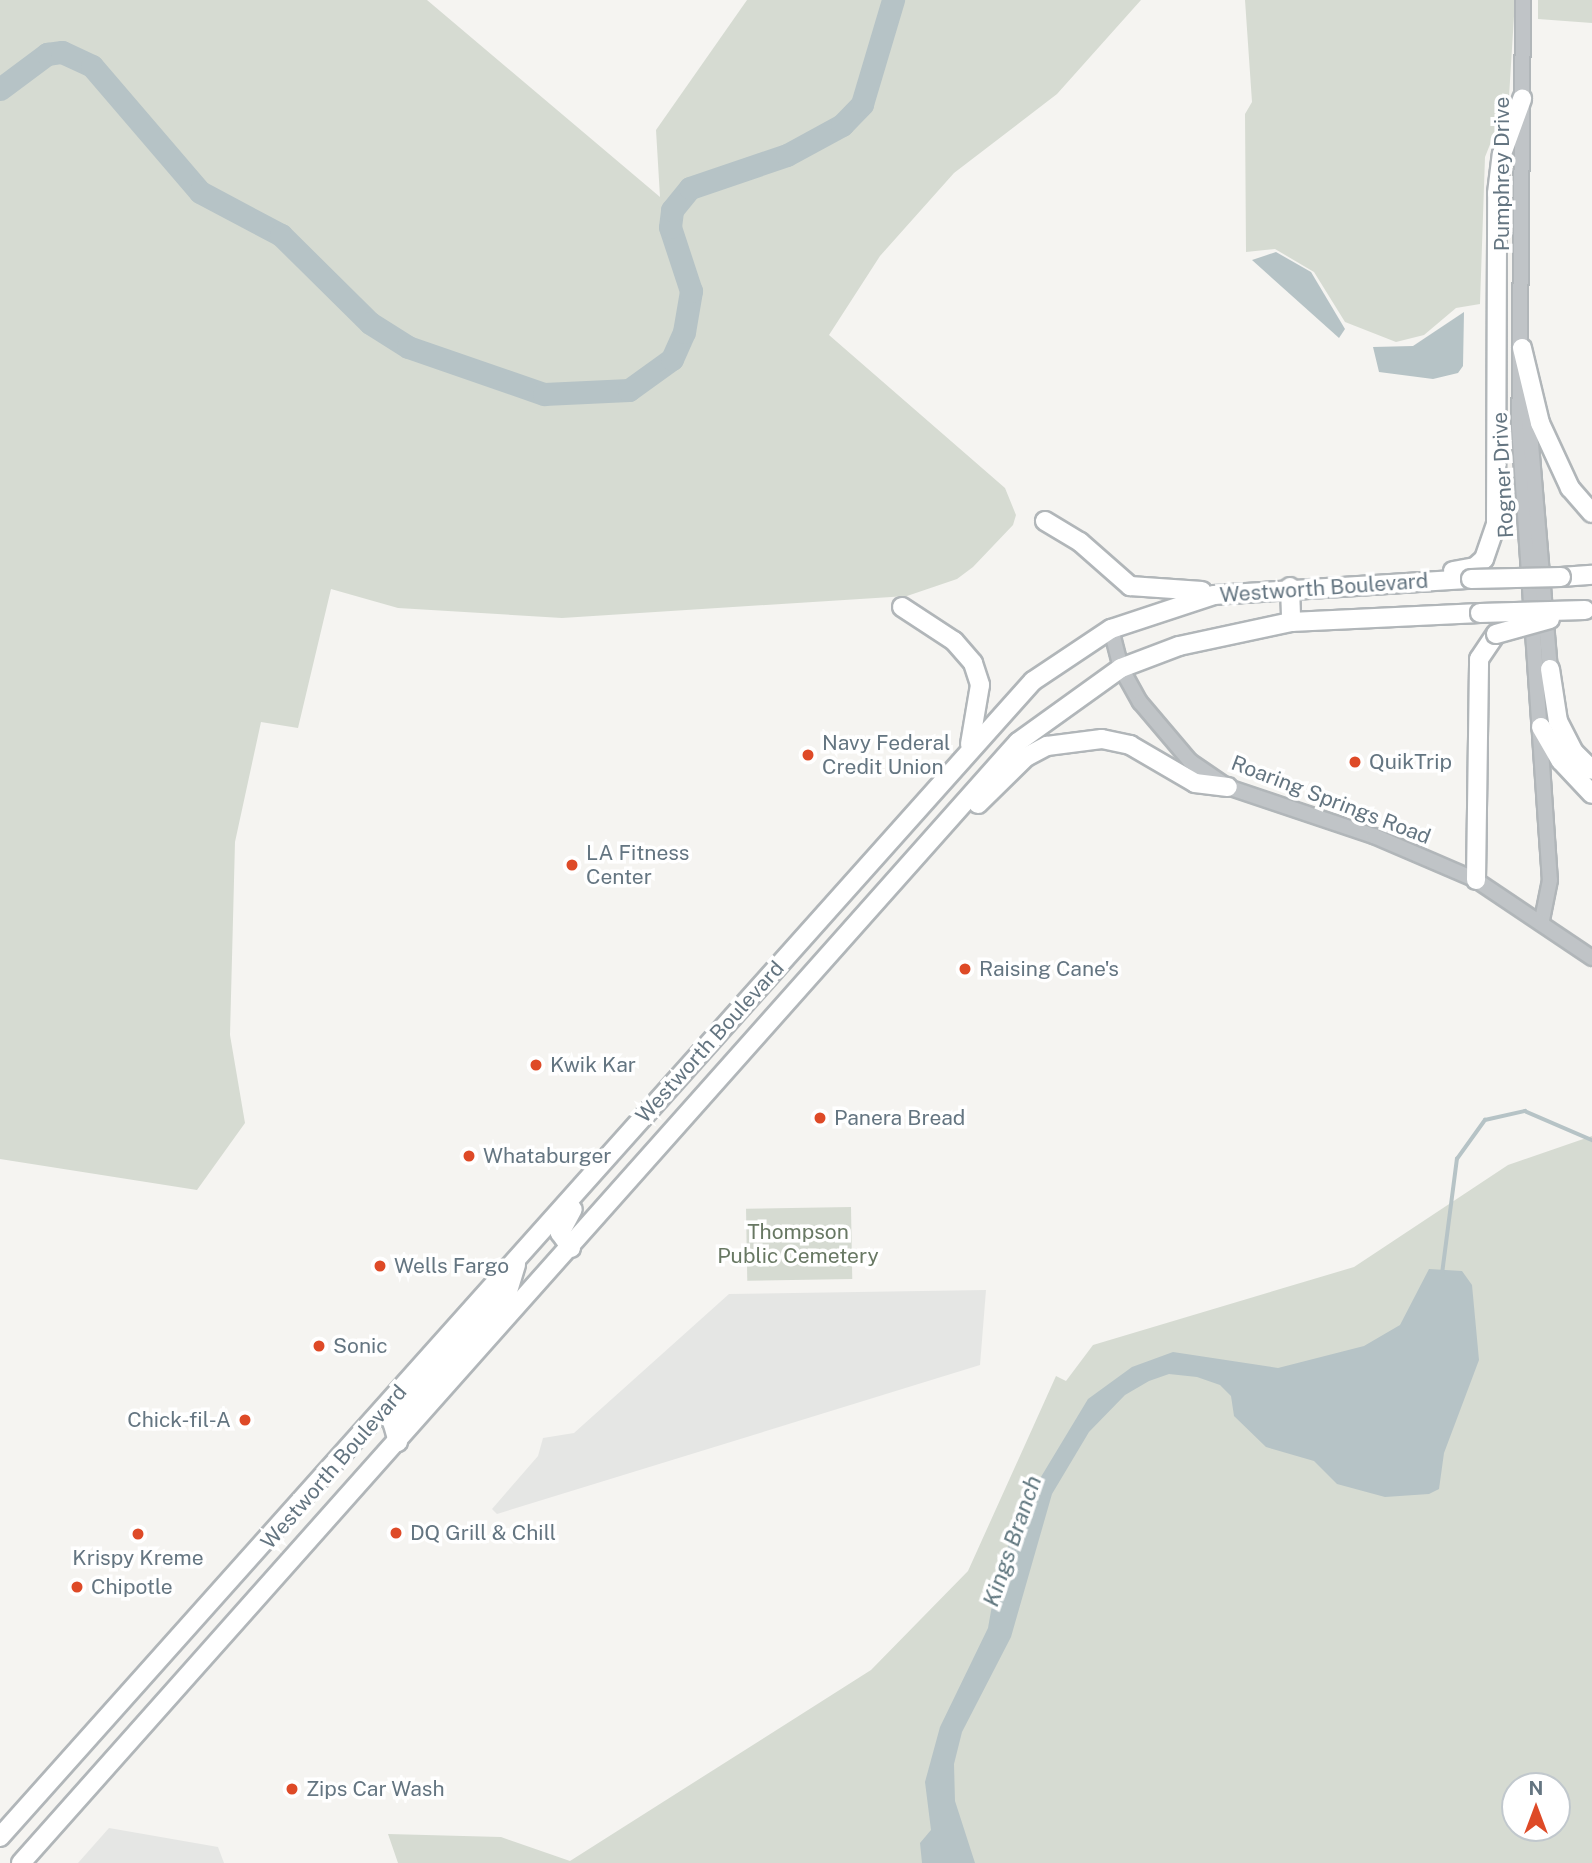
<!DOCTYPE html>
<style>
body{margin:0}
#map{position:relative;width:1592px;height:1863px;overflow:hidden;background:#f5f4f1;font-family:"Public Sans",sans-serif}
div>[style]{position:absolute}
.built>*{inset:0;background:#e5e6e4}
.green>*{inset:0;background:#d6dbd2;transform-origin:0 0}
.water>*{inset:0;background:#b6c3c6}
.stream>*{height:3.5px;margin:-1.75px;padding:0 1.75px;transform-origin:1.75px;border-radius:1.75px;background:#b6c3c6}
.river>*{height:23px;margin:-11.5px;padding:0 11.5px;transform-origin:11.5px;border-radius:11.5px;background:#b6c3c6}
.roads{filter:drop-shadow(2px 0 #b1b6b9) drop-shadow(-2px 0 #b1b6b9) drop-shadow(0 2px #b1b6b9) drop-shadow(0 -2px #b1b6b9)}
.tertiary>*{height:14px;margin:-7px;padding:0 7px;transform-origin:7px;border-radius:7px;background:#c0c4c7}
.primary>*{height:18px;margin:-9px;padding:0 9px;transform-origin:9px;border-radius:9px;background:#fff}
.bridges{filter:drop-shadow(2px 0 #b1b6b9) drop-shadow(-2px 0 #b1b6b9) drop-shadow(0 2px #b1b6b9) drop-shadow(0 -2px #b1b6b9)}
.primary-bridge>*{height:18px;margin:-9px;padding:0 9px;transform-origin:9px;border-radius:9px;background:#fff}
.dots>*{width:19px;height:19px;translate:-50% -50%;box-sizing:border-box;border:4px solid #fff;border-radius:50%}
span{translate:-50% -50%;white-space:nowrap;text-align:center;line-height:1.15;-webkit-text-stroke:7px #fff;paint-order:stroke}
.street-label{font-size:21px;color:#647581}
.poi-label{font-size:21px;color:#647581}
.left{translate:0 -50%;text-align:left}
.right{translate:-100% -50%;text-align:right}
.park-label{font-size:21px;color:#687863}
.water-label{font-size:23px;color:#60777f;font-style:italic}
.north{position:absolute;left:1501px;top:1772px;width:70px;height:70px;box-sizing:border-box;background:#fff;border:2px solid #c1c8cd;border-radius:50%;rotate:0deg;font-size:19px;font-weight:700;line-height:28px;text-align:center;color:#647581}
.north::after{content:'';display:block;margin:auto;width:24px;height:32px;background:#de4a27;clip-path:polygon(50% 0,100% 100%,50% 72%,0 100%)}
</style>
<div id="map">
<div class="built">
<div style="clip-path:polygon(986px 1290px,980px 1365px,497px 1514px,492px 1509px,538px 1456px,543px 1438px,574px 1433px,729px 1294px)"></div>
<div style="clip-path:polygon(109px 1828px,218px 1847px,224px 1863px,78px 1863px)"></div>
</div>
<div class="green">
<div style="clip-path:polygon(0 0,427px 0,660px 197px,656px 130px,747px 0,1141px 0,1057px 94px,954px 173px,880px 256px,829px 335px,1005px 488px,1016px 515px,1013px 525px,973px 567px,957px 579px,907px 596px,562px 618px,398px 608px,331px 589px,298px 728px,261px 722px,235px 842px,230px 1035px,245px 1123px,197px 1190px,0 1159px)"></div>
<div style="clip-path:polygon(1245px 0,1515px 0,1509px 97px,1485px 157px,1480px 304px,1456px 308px,1424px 335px,1396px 342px,1345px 322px,1314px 272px,1275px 249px,1246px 252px,1245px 114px,1252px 102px)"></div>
<div style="clip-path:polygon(1538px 0,1592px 0,1592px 23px,1538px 19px)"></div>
<div style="clip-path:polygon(evenodd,1592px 1136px,1592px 1863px,398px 1863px,388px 1834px,501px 1837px,570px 1861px,871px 1670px,968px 1571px,1056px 1376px,1066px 1381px,1093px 1345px,1354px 1267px,1508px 1165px,1592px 1136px,1515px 1786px,1557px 1786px,1557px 1828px,1515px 1828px,1515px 1786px)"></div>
<div style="left:851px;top:1207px;width:72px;height:105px;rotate:89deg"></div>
</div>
<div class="water">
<div style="clip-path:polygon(1276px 252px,1311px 272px,1345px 329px,1339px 338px,1252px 260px)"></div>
<div style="clip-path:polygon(1464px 312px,1463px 366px,1458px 373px,1433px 379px,1379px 372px,1373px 347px,1413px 346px)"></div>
<div style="clip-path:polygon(1429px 1269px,1462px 1271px,1472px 1285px,1479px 1360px,1444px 1453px,1439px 1489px,1429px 1494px,1385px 1497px,1337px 1484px,1314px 1461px,1266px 1447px,1234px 1416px,1231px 1396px,1220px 1385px,1197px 1377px,1169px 1374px,1149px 1381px,1125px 1395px,1089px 1432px,1052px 1494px,1011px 1637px,962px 1732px,954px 1764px,955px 1801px,975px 1863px,922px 1863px,920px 1843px,931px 1830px,925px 1782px,940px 1727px,988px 1628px,997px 1577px,1021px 1510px,1088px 1399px,1132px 1367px,1173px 1352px,1278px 1368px,1364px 1346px,1400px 1325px)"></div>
</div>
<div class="stream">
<div style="left:1442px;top:1274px;width:116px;rotate:-82.6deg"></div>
<div style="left:1457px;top:1159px;width:48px;rotate:-54.3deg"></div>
<div style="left:1485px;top:1120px;width:41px;rotate:-12.7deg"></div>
<div style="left:1525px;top:1111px;width:73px;rotate:23.4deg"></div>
</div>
<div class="river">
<div style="left:0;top:89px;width:59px;rotate:-36.7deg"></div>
<div style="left:47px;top:54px;width:15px;rotate:-8deg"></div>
<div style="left:62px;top:52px;width:33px;rotate:25deg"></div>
<div style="left:92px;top:66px;width:166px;rotate:49.4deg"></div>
<div style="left:200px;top:192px;width:92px;rotate:28deg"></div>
<div style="left:281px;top:235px;width:125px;rotate:44.7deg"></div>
<div style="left:370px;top:323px;width:45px;rotate:32.3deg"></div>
<div style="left:408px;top:347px;width:144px;rotate:19.1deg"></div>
<div style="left:544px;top:394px;width:85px;rotate:-2.7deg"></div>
<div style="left:629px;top:390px;width:53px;rotate:-35.8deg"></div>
<div style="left:672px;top:359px;width:30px;rotate:-66deg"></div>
<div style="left:684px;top:332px;width:42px;rotate:-80.3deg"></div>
<div style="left:691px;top:291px;width:67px;rotate:-108.2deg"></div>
<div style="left:670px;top:227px;width:17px;rotate:-83deg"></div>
<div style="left:672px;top:210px;width:28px;rotate:-51deg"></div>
<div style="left:690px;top:188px;width:102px;rotate:-18.8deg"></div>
<div style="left:787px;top:155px;width:63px;rotate:-28.6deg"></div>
<div style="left:842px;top:125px;width:29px;rotate:-46deg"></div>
<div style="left:862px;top:104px;width:109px;rotate:-73.4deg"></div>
</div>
<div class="roads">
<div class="tertiary">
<div style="left:1523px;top:0;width:427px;rotate:90.5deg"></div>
<div style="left:1519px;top:427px;width:454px;rotate:86.1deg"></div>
<div style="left:1550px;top:880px;width:41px;rotate:101.3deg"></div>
<div style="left:1528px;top:408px;width:262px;rotate:85.2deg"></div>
<div style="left:1111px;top:629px;width:40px;rotate:75.6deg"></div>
<div style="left:1121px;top:668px;width:39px;rotate:61deg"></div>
<div style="left:1140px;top:702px;width:77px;rotate:49.7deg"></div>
<div style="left:1190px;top:761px;width:46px;rotate:34.4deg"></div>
<div style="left:1228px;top:787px;width:154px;rotate:18.6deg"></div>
<div style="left:1374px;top:836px;width:111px;rotate:23.3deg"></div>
<div style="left:1476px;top:880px;width:140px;rotate:33.9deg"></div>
</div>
<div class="primary">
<div style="left:1522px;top:348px;width:77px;rotate:76.5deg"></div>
<div style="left:1540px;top:423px;width:72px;rotate:65.2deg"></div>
<div style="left:1570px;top:488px;width:33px;rotate:49deg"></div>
<div style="left:1045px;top:521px;width:41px;rotate:31deg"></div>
<div style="left:1080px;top:542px;width:67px;rotate:41.3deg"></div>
<div style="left:1130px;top:586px;width:72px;rotate:4deg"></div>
<div style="left:1453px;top:571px;width:22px;rotate:-10deg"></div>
<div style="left:1475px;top:567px;width:12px;rotate:-42deg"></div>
<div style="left:1484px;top:559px;width:36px;rotate:-71deg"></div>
<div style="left:1496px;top:525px;width:332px;rotate:-89.8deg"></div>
<div style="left:1497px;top:193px;width:39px;rotate:-83deg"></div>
<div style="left:1502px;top:154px;width:59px;rotate:-70deg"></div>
<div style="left:1561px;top:577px;width:31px;rotate:-4deg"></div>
<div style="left:1290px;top:587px;width:35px;rotate:88deg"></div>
<div style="left:902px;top:607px;width:62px;rotate:33.2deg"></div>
<div style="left:954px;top:641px;width:29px;rotate:49deg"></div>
<div style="left:973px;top:663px;width:23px;rotate:72deg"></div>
<div style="left:980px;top:685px;width:60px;rotate:99.6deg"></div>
<div style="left:1550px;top:669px;width:53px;rotate:81.3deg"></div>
<div style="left:1558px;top:721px;width:35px;rotate:63deg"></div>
<div style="left:1574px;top:752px;width:25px;rotate:45deg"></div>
<div style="left:1541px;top:727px;width:39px;rotate:60deg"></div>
<div style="left:1561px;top:761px;width:45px;rotate:46.8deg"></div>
<div style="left:978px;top:804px;width:67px;rotate:-44.4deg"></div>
<div style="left:1026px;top:757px;width:24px;rotate:-28deg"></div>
<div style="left:1047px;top:746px;width:55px;rotate:-7.3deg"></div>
<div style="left:1102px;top:739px;width:29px;rotate:12deg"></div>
<div style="left:1130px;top:745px;width:75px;rotate:30.3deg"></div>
<div style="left:1195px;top:783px;width:33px;rotate:7deg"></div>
<div style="left:1476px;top:880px;width:221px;rotate:-89.2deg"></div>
<div style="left:1479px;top:659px;width:30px;rotate:-56deg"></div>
<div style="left:571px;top:1248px;width:19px;rotate:-126deg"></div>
<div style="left:560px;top:1233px;width:27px;rotate:-62deg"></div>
<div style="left:398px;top:1442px;width:19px;rotate:-106deg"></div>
<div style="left:393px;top:1424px;width:176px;rotate:-49.2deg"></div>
<div style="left:508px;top:1291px;width:28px;rotate:-73deg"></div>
<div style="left:0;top:1837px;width:1550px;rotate:-48.22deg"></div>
<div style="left:1033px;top:681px;width:94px;rotate:-33.7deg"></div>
<div style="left:1111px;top:629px;width:108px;rotate:-18.3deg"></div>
<div style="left:1214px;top:595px;width:257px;rotate:-3.6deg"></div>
<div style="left:21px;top:1863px;width:1500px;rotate:-48.35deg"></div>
<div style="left:1018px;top:742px;width:127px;rotate:-35.7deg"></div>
<div style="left:1121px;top:668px;width:62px;rotate:-20.8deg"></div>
<div style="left:1179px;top:646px;width:115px;rotate:-12.1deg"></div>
<div style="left:1291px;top:622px;width:189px;rotate:-2.7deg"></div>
</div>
</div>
<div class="bridges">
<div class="primary-bridge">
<div style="left:1471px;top:579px;width:90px;rotate:-1.3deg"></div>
<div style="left:1480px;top:613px;width:105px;rotate:-1.6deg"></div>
<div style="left:1496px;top:634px;width:56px;rotate:-15.5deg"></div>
</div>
</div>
<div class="dots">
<div style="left:808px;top:755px;background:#de4a27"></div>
<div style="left:1355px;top:762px;background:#de4a27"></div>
<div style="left:572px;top:865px;background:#de4a27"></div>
<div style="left:965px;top:969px;background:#de4a27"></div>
<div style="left:536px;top:1065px;background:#de4a27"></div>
<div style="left:820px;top:1118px;background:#de4a27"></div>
<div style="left:469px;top:1156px;background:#de4a27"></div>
<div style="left:380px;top:1266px;background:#de4a27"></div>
<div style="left:319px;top:1346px;background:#de4a27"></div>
<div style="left:245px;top:1420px;background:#de4a27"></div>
<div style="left:396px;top:1533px;background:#de4a27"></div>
<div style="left:138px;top:1534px;background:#de4a27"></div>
<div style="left:77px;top:1587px;background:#de4a27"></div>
<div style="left:292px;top:1789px;background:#de4a27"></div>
</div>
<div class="street-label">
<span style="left:1502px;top:174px;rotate:-90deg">Pumphrey Drive</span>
<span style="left:1503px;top:475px;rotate:-93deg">Rogner Drive</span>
<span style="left:1324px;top:588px;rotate:-4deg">Westworth Boulevard</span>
<span style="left:1331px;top:800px;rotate:21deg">Roaring Springs Road</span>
<span style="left:710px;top:1042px;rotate:-48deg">Westworth Boulevard</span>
<span style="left:334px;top:1467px;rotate:-49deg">Westworth Boulevard</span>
</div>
<div class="poi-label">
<span class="left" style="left:822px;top:755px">Navy Federal<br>Credit Union</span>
<span class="left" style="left:1369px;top:762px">QuikTrip</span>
<span class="left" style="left:586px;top:865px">LA Fitness<br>Center</span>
<span class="left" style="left:979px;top:969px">Raising Cane's</span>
<span class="left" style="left:550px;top:1065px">Kwik Kar</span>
<span class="left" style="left:834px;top:1118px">Panera Bread</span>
<span class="left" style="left:483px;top:1156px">Whataburger</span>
<span class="left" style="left:394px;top:1266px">Wells Fargo</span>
<span class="left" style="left:333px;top:1346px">Sonic</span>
<span class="right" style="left:231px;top:1420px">Chick-fil-A</span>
<span class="left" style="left:410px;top:1533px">DQ Grill &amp; Chill</span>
<span style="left:138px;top:1558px">Krispy Kreme</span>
<span class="left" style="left:91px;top:1587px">Chipotle</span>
<span class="left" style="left:306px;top:1789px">Zips Car Wash</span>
</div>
<div class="park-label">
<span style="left:798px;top:1244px">Thompson<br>Public Cemetery</span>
</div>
<div class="water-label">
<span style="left:1012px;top:1541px;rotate:-71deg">Kings Branch</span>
</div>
<div class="north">N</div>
</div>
